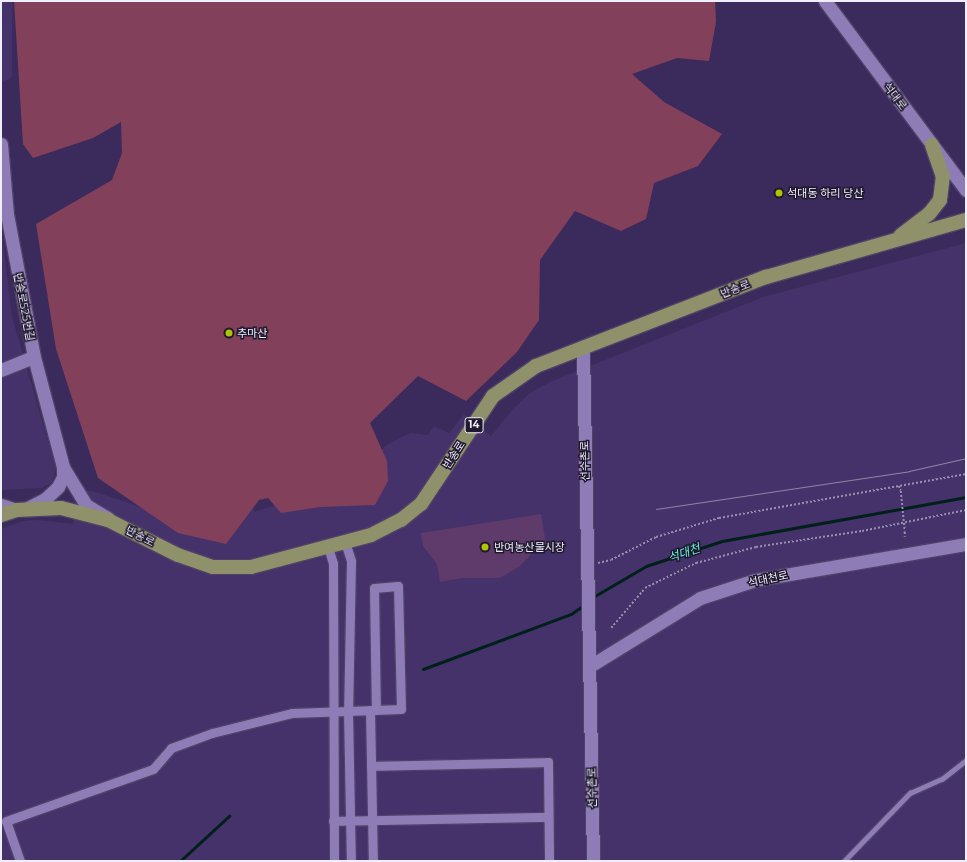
<!DOCTYPE html>
<meta charset="utf-8">
<style>
body{margin:0}
#map{position:relative;width:967px;height:862px;overflow:hidden;background:#3b2a5c;font-family:Montserrat,"Noto Sans KR",sans-serif}
div>[style]{position:absolute}
.built>*{inset:0;background:#46326a}
.green>*{inset:0;background:#82405a}
.stream>*{height:3px;margin:-1.5px;padding:0 1.5px;transform-origin:1.5px;border-radius:1.5px;background:#00201a}
.building>*{inset:0;background:#5e3b6a}
.path>*{height:1.5px;margin-top:-0.75px;transform-origin:0;background:repeating-linear-gradient(90deg,#978ead 0 2px,transparent 0 4px)}
.roads{filter:drop-shadow(1px 0 #504168) drop-shadow(-1px 0 #504168) drop-shadow(0 1px #504168) drop-shadow(0 -1px #504168)}
.lane>*{height:4.5px;margin:-2.25px;padding:0 2.25px;transform-origin:2.25px;border-radius:2.25px;background:#8d7cb5}
.street>*{height:9px;margin:-4.5px;padding:0 4.5px;transform-origin:4.5px;border-radius:4.5px;background:#8d7cb5}
.secondary>*{height:13px;margin:-6.5px;padding:0 6.5px;transform-origin:6.5px;border-radius:6.5px;background:#8d7cb5}
.primary>*{height:14px;margin:-7px;padding:0 7px;transform-origin:7px;border-radius:7px;background:#8e9169}
.tram>*{height:1px;margin:-0.5px;padding:0 0.5px;transform-origin:0.5px;border-radius:0.5px;background:#8f84a5}
.path-bridge>*{height:1.5px;margin-top:-0.75px;transform-origin:0;background:repeating-linear-gradient(90deg,#978ead 0 2px,transparent 0 4px)}
.dots>*{width:11px;height:11px;translate:-50% -50%;box-sizing:border-box;border:2px solid #1f182f;border-radius:50%}
span{translate:-50% -50%;white-space:nowrap;text-align:center;line-height:1.15;-webkit-text-stroke:3px #1f182f;paint-order:stroke}
.shield-label span{padding:1px 3px;background:#1f182f;border:1px solid;border-radius:3px;-webkit-text-stroke-width:0}
.shield-label{font-size:10px;color:#f1eefb;font-weight:700}
.street-label{font-size:11px;color:#f1eefb}
.poi-label{font-size:11px;color:#f1eefb}
.left{translate:0 -50%;text-align:left}
.water-label{font-size:12px;color:#60f5d7;font-style:italic}
.frame{position:absolute;inset:0;border:2px solid #f1eefb;pointer-events:none}
</style>
<div id="map">
<div class="built">
<div style="clip-path:polygon(1px 1px,12px 1px,12px 77px,4px 82px,1px 82px)"></div>
<div style="clip-path:polygon(1px 223px,12px 317px,56px 469px,52px 482px,42px 488px,1px 490px)"></div>
<div style="clip-path:polygon(966px 243px,966px 861px,1px 861px,1px 529px,23px 521px,37px 520px,73px 524px,83px 490px,96px 492px,164px 515px,253px 505px,254px 512px,273px 506px,288px 495px,381px 451px,385px 446px,410px 433px,428px 435px,434px 426px,449px 433px,464px 414px,491px 436px,513px 409px,530px 393px,550px 382px,763px 297px)"></div>
</div>
<div class="green">
<div style="clip-path:polygon(14px 1px,715px 1px,716px 22px,709px 61px,677px 58px,632px 74px,664px 102px,722px 134px,698px 166px,654px 183px,646px 219px,621px 231px,575px 211px,540px 260px,539px 320px,517px 352px,466px 401px,418px 376px,370px 423px,387px 461px,388px 481px,375px 505px,320px 507px,281px 513px,268px 498px,259px 500px,226px 544px,178px 533px,98px 478px,56px 349px,36px 224px,112px 180px,122px 153px,121px 122px,93px 138px,33px 158px,23px 144px)"></div>
</div>
<div class="stream">
<div style="left:593px;top:597px;width:61px;rotate:-30.3deg"></div>
<div style="left:646px;top:566px;width:80px;rotate:-18.2deg"></div>
<div style="left:722px;top:541px;width:248px;rotate:-10.2deg"></div>
<div style="left:423px;top:669px;width:158px;rotate:-20.4deg"></div>
<div style="left:571px;top:614px;width:16px;rotate:-35deg"></div>
<div style="left:180px;top:861px;width:67px;rotate:-42.6deg"></div>
</div>
<div class="building">
<div style="clip-path:polygon(541px 514px,547px 550px,532px 553px,520px 566px,500px 578px,462px 578px,440px 582px,437px 564px,423px 546px,421px 533px)"></div>
</div>
<div class="path">
<div style="left:899px;top:486px;width:5px;rotate:68deg"></div>
<div style="left:905px;top:532px;width:5px;rotate:90deg"></div>
<div style="left:598px;top:563px;width:13px;rotate:-13deg"></div>
<div style="left:611px;top:560px;width:51px;rotate:-27.1deg"></div>
<div style="left:656px;top:537px;width:66px;rotate:-16.8deg"></div>
<div style="left:719px;top:518px;width:251px;rotate:-10.1deg"></div>
<div style="left:611px;top:628px;width:52px;rotate:-49.6deg"></div>
<div style="left:645px;top:588px;width:57px;rotate:-26.1deg"></div>
<div style="left:696px;top:563px;width:62px;rotate:-14.9deg"></div>
<div style="left:756px;top:547px;width:107px;rotate:-8.6deg"></div>
<div style="left:862px;top:531px;width:106px;rotate:-11.4deg"></div>
</div>
<div class="roads">
<div class="lane">
<div style="left:844px;top:861px;width:95px;rotate:-45.9deg"></div>
<div style="left:910px;top:793px;width:35px;rotate:-24deg"></div>
<div style="left:942px;top:779px;width:31px;rotate:-38deg"></div>
</div>
<div class="street">
<div style="left:345px;top:542px;width:20px;rotate:72deg"></div>
<div style="left:351px;top:561px;width:150px;rotate:91.1deg"></div>
<div style="left:348px;top:711px;width:150px;rotate:88.9deg"></div>
<div style="left:328px;top:547px;width:17px;rotate:73deg"></div>
<div style="left:333px;top:563px;width:298px;rotate:89.8deg"></div>
<div style="left:370px;top:710px;width:151px;rotate:88.9deg"></div>
<div style="left:371px;top:766px;width:177px;rotate:-1.3deg"></div>
<div style="left:548px;top:762px;width:99px;rotate:89.4deg"></div>
<div style="left:333px;top:821px;width:215px;rotate:-1.1deg"></div>
<div style="left:20px;top:861px;width:42px;rotate:-109.3deg"></div>
<div style="left:6px;top:821px;width:156px;rotate:-19.5deg"></div>
<div style="left:153px;top:769px;width:28px;rotate:-49deg"></div>
<div style="left:171px;top:748px;width:44px;rotate:-20.1deg"></div>
<div style="left:212px;top:733px;width:82px;rotate:-14deg"></div>
<div style="left:292px;top:713px;width:56px;rotate:-2deg"></div>
<div style="left:348px;top:711px;width:53px;rotate:-2.2deg"></div>
<div style="left:401px;top:709px;width:123px;rotate:-91.4deg"></div>
<div style="left:398px;top:586px;width:24px;rotate:175deg"></div>
<div style="left:374px;top:588px;width:122px;rotate:89.1deg"></div>
</div>
<div class="secondary">
<div style="left:825px;top:1px;width:236px;rotate:53.3deg"></div>
<div style="left:1px;top:144px;width:70px;rotate:85.1deg"></div>
<div style="left:7px;top:214px;width:146px;rotate:79.3deg"></div>
<div style="left:34px;top:357px;width:114px;rotate:75.2deg"></div>
<div style="left:63px;top:467px;width:10px;rotate:90deg"></div>
<div style="left:63px;top:477px;width:11px;rotate:117deg"></div>
<div style="left:58px;top:487px;width:18px;rotate:137deg"></div>
<div style="left:45px;top:499px;width:22px;rotate:153deg"></div>
<div style="left:583px;top:348px;width:513px;rotate:88.88deg"></div>
<div style="left:1px;top:370px;width:35px;rotate:-22deg"></div>
<div style="left:63px;top:467px;width:44px;rotate:58.8deg"></div>
<div style="left:86px;top:505px;width:26px;rotate:31deg"></div>
<div style="left:1px;top:505px;width:16px;rotate:18deg"></div>
<div style="left:590px;top:666px;width:129px;rotate:-31.7deg"></div>
<div style="left:700px;top:598px;width:58px;rotate:-18.1deg"></div>
<div style="left:755px;top:580px;width:214px;rotate:-9.7deg"></div>
</div>
<div class="primary">
<div style="left:901px;top:235px;width:35px;rotate:-37deg"></div>
<div style="left:929px;top:214px;width:18px;rotate:-52deg"></div>
<div style="left:940px;top:200px;width:23px;rotate:-83deg"></div>
<div style="left:943px;top:177px;width:34px;rotate:-109deg"></div>
<div style="left:1px;top:515px;width:16px;rotate:-18deg"></div>
<div style="left:16px;top:510px;width:45px;rotate:-2.5deg"></div>
<div style="left:61px;top:508px;width:49px;rotate:14.3deg"></div>
<div style="left:108px;top:520px;width:78px;rotate:26.6deg"></div>
<div style="left:178px;top:555px;width:37px;rotate:19deg"></div>
<div style="left:213px;top:567px;width:38px"></div>
<div style="left:251px;top:567px;width:124px;rotate:-14.9deg"></div>
<div style="left:371px;top:535px;width:34px;rotate:-27deg"></div>
<div style="left:401px;top:520px;width:26px;rotate:-39deg"></div>
<div style="left:421px;top:504px;width:130px;rotate:-56.3deg"></div>
<div style="left:493px;top:396px;width:52px;rotate:-34.9deg"></div>
<div style="left:536px;top:366px;width:247px;rotate:-21.2deg"></div>
<div style="left:766px;top:277px;width:208px;rotate:-15.9deg"></div>
</div>
</div>
<div class="tram">
<div style="left:656px;top:509px;width:256px;rotate:-8.5deg"></div>
<div style="left:909px;top:471px;width:58px;rotate:-12.8deg"></div>
</div>
<div class="path-bridge">
<div style="left:901px;top:491px;width:41px;rotate:84.4deg"></div>
</div>
<div class="dots">
<div style="left:779px;top:193px;background:#afc503"></div>
<div style="left:229px;top:333px;background:#afc503"></div>
<div style="left:485px;top:547px;background:#afc503"></div>
</div>
<div class="shield-label">
<span style="left:474px;top:425px">14</span>
</div>
<div class="street-label">
<span style="left:895px;top:96px;rotate:53deg">석대로</span>
<span style="left:735px;top:289px;rotate:-21deg">반송로</span>
<span style="left:24px;top:307px;rotate:79deg">반송로525번길</span>
<span style="left:454px;top:455px;rotate:-57deg">반송로</span>
<span style="left:585px;top:461px;rotate:-91deg">선수촌로</span>
<span style="left:140px;top:536px;rotate:27deg">반송로</span>
<span style="left:768px;top:579px;rotate:-12deg">석대천로</span>
<span style="left:592px;top:788px;rotate:-91deg">선수촌로</span>
</div>
<div class="poi-label">
<span class="left" style="left:787px;top:193px">석대동 하리 당산</span>
<span class="left" style="left:237px;top:333px">추마산</span>
<span class="left" style="left:494px;top:547px">반여농산물시장</span>
</div>
<div class="water-label">
<span style="left:684px;top:553px;rotate:-19deg">석대천</span>
</div>
<div class="frame"></div>
</div>
